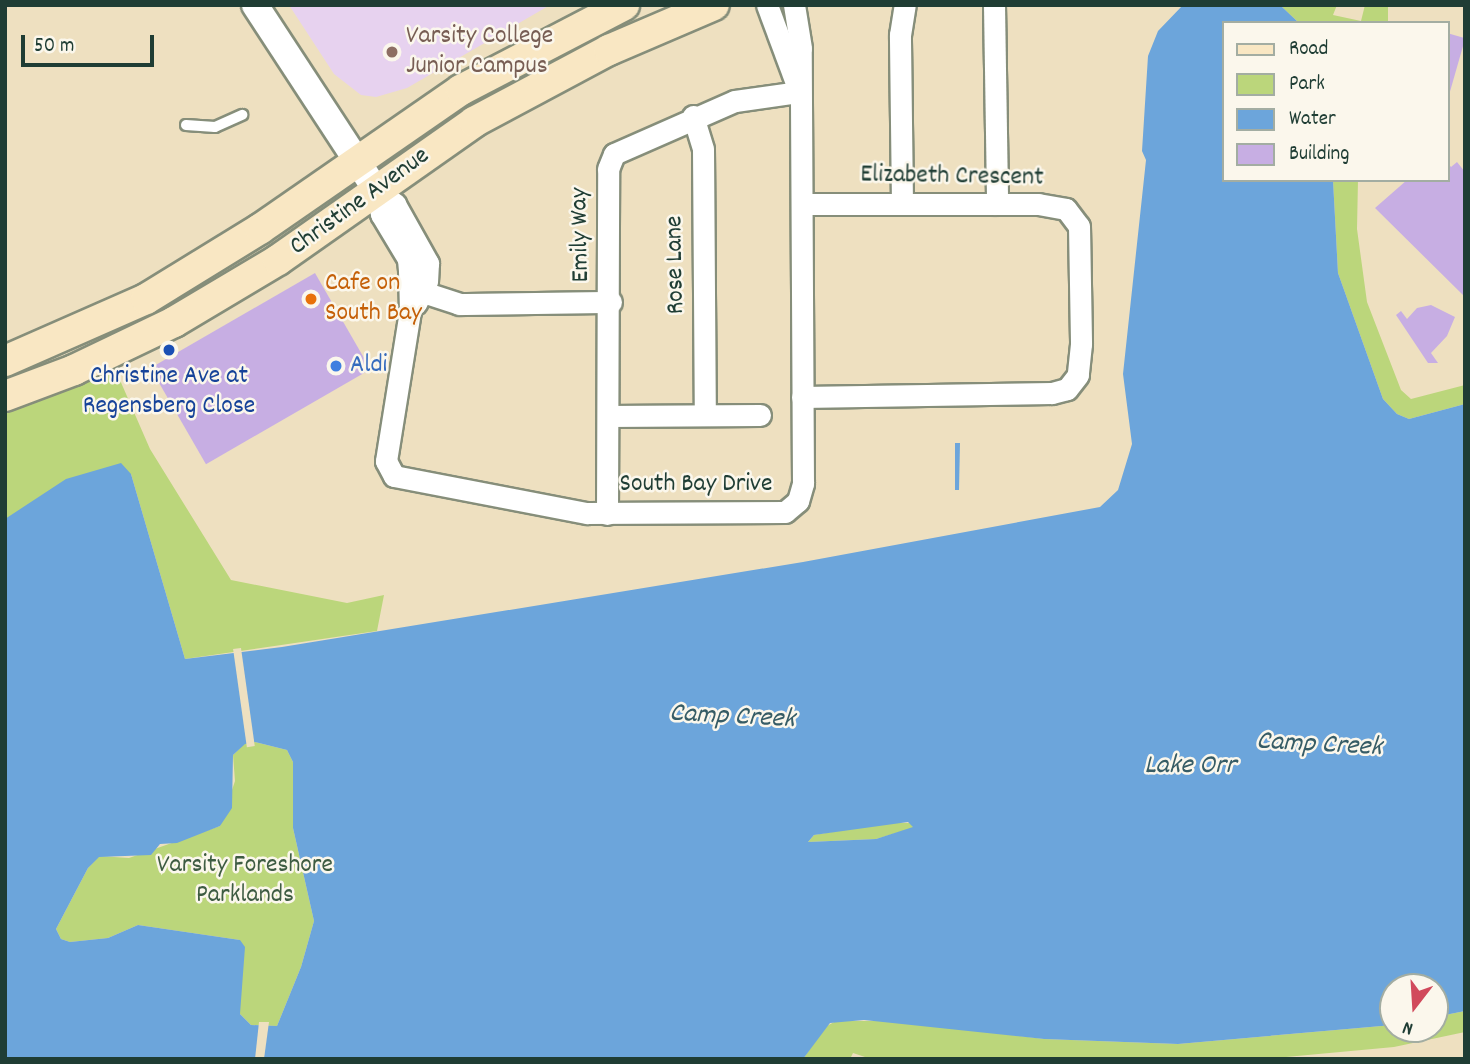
<!DOCTYPE html>
<style>
body{margin:0}
#map{position:relative;width:1470px;height:1064px;overflow:hidden;background:#eee0c0;font-family:Dekko,sans-serif}
div>[style]{position:absolute}
.built>*{inset:0;background:#e7d2ef}
.green>*{inset:0;background:#bbd67b}
.water>*{inset:0;background:#6ca5db}
.pier>*{inset:0;background:#eee0c0;transform-origin:0 0}
.building>*{inset:0;background:#c7aee3;transform-origin:0 0}
.roads{filter:drop-shadow(2px 0 #868e7a) drop-shadow(-2px 0 #868e7a) drop-shadow(0 2px #868e7a) drop-shadow(0 -2px #868e7a)}
.service>*{height:10px;margin:-5px;padding:0 5px;transform-origin:5px;border-radius:5px;background:#fff}
.minor>*{height:21px;margin:-10.5px;padding:0 10.5px;transform-origin:10.5px;border-radius:10.5px;background:#fff}
.tertiary>*{height:26px;margin:-13px;padding:0 13px;transform-origin:13px;border-radius:13px;background:#fff}
.secondary>*{height:30px;margin:-15px;padding:0 15px;transform-origin:15px;border-radius:15px;background:#f9e7c3}
.dots>*{width:19px;height:19px;translate:-50% -50%;box-sizing:border-box;border:4px solid #fbf7ec;border-radius:50%}
span{translate:-50% -50%;white-space:nowrap;text-align:center;line-height:1.15;-webkit-text-stroke:5px #fbf7ec;paint-order:stroke}
.education-label{font-size:26px;color:#785e54}
.left{translate:0 -50%;text-align:left}
.street-label{font-size:26px;color:#1f3d34}
.food-label{font-size:26px;color:#c56008}
.shop-label{font-size:26px;color:#366cbe}
.transit-label{font-size:26px;color:#164399}
.park-label{font-size:26px;color:#3e5c42}
.water-label{font-size:28px;color:#365c66;font-style:italic}
.frame{position:absolute;inset:0;border:7px solid #1f3d34;pointer-events:none}
.legend{position:absolute;left:1222px;top:21px;width:228px;height:161px;box-sizing:border-box;background:#fbf7ec;border:2px solid #a3ada2;margin:0;padding:9px 12px;list-style:none;font-size:21px;color:#1f3d34}
.legend li{display:flex;align-items:center;gap:14px;height:35px}
.legend b{width:35px;border:2px solid #a3ada2}
.north{position:absolute;left:1379px;top:973px;width:70px;height:70px;box-sizing:border-box;background:#fbf7ec;border:2px solid #a3ada2;border-radius:50%;rotate:197deg;font-size:19px;font-weight:700;line-height:28px;text-align:center;color:#1f3d34}
.north::after{content:'';display:block;margin:auto;width:24px;height:32px;background:#d1495b;clip-path:polygon(50% 0,100% 100%,50% 72%,0 100%)}
.scale{position:absolute;left:21px;top:35px;width:133px;height:32px;box-sizing:border-box;border:4px solid #1f3d34;border-top:0;padding-left:9px;font-size:21px;line-height:24px;white-space:nowrap;color:#1f3d34;-webkit-text-stroke:5px #fbf7ec;paint-order:stroke}
</style>
<div id="map">
<div class="built">
<div style="clip-path:polygon(289px 5px,550px 5px,407px 88px,376px 97px,361px 95px,334px 74px)"></div>
</div>
<div class="green">
<div style="clip-path:polygon(1280px 5px,1337px 5px,1333px 15px,1361px 21px,1365px 5px,1388px 5px,1388px 23px,1299px 23px)"></div>
<div style="clip-path:polygon(1333px 180px,1358px 180px,1357px 229px,1367px 302px,1401px 390px,1411px 399px,1465px 385px,1465px 404px,1409px 419px,1397px 414px,1383px 399px,1338px 273px)"></div>
<div style="clip-path:polygon(116px 371px,150px 449px,231px 580px,347px 603px,384px 595px,377px 631px,185px 659px,131px 474px,5px 519px,5px 414px)"></div>
<div style="clip-path:polygon(255px 742px,287px 750px,293px 762px,293px 828px,314px 921px,301px 967px,277px 1026px,251px 1025px,240px 1014px,240px 940px,138px 925px,108px 938px,70px 942px,61px 939px,56px 929px,88px 868px,99px 856px,129px 858px,220px 826px,235px 781px,233px 755px,245px 743px)"></div>
<div style="clip-path:polygon(884px 823px,914px 823px,913px 828px,876px 839px,808px 842px,814px 835px)"></div>
<div style="clip-path:polygon(1465px 1011px,1465px 1032px,1394px 1047px,1264px 1059px,871px 1059px,853px 1053px,850px 1059px,803px 1059px,825px 1027px,836px 1021px,903px 1021px,1044px 1039px,1178px 1044px,1393px 1025px,1393px 1029px,1435px 1029px,1435px 1017px)"></div>
</div>
<div class="water">
<div style="clip-path:polygon(evenodd,1183px 5px,1280px 5px,1299px 23px,1223px 23px,1223px 180px,1333px 180px,1338px 273px,1383px 399px,1397px 414px,1409px 419px,1465px 404px,1465px 1011px,1435px 1017px,1435px 987px,1393px 987px,1393px 1025px,1178px 1044px,1044px 1039px,864px 1020px,830px 1023px,803px 1059px,5px 1059px,5px 519px,66px 479px,121px 463px,131px 474px,185px 659px,282px 647px,803px 562px,1100px 507px,1118px 490px,1132px 444px,1123px 374px,1146px 160px,1142px 151px,1148px 56px,1158px 31px,1183px 5px,255px 742px,287px 750px,293px 762px,293px 828px,314px 921px,301px 967px,277px 1026px,251px 1025px,240px 1014px,245px 947px,240px 940px,138px 925px,108px 938px,70px 942px,61px 939px,56px 929px,88px 868px,99px 857px,151px 855px,160px 844px,177px 843px,220px 826px,232px 808px,233px 755px,245px 744px,255px 742px,1183px 5px,908px 822px,913px 827px,876px 839px,808px 842px,814px 835px,908px 822px)"></div>
<div style="clip-path:polygon(955px 443px,960px 443px,959px 490px,955px 490px)"></div>
</div>
<div class="pier">
<div style="left:241px;top:648px;width:99px;height:8px;rotate:82deg"></div>
<div style="clip-path:polygon(259px 1022px,269px 1022px,264px 1059px,255px 1059px)"></div>
</div>
<div class="building">
<div style="left:1447px;top:33px;width:19px;height:86px;rotate:16deg"></div>
<div style="clip-path:polygon(1447px 162px,1451px 167px,1457px 162px,1465px 172px,1465px 297px,1375px 208px,1407px 180px,1447px 180px)"></div>
<div style="left:315px;top:273px;width:111px;height:190px;rotate:60deg"></div>
<div style="clip-path:polygon(1431px 305px,1455px 317px,1447px 336px,1431px 353px,1438px 363px,1428px 363px,1396px 315px,1401px 311px,1407px 319px,1417px 308px)"></div>
</div>
<div class="roads">
<div class="service">
<div style="left:186px;top:125px;width:29px;rotate:4deg"></div>
<div style="left:215px;top:127px;width:30px;rotate:-24deg"></div>
</div>
<div class="minor">
<div style="left:767px;top:5px;width:83px;rotate:69.6deg"></div>
<div style="left:994px;top:5px;width:199px;rotate:89.1deg"></div>
<div style="left:693px;top:116px;width:34px;rotate:73deg"></div>
<div style="left:703px;top:149px;width:266px;rotate:89.6deg"></div>
<div style="left:376px;top:190px;width:25px;rotate:78deg"></div>
<div style="left:381px;top:214px;width:52px;rotate:59deg"></div>
<div style="left:408px;top:259px;width:11px;rotate:85deg"></div>
<div style="left:409px;top:270px;width:41px;rotate:88.6deg"></div>
<div style="left:410px;top:311px;width:152px;rotate:99.1deg"></div>
<div style="left:386px;top:461px;width:17px;rotate:62deg"></div>
<div style="left:394px;top:476px;width:197px;rotate:10.9deg"></div>
<div style="left:587px;top:513px;width:198px;rotate:-0.3deg"></div>
<div style="left:785px;top:512px;width:17px;rotate:-40deg"></div>
<div style="left:798px;top:501px;width:19px;rotate:-74deg"></div>
<div style="left:803px;top:483px;width:435px;rotate:-90.3deg"></div>
<div style="left:801px;top:48px;width:44px;rotate:-99.2deg"></div>
<div style="left:376px;top:190px;width:24px;rotate:36deg"></div>
<div style="left:395px;top:204px;width:68px;rotate:60.8deg"></div>
<div style="left:428px;top:263px;width:18px;rotate:93deg"></div>
<div style="left:427px;top:281px;width:25px;rotate:116deg"></div>
<div style="left:802px;top:204px;width:236px"></div>
<div style="left:1038px;top:204px;width:28px;rotate:10deg"></div>
<div style="left:1066px;top:209px;width:21px;rotate:53deg"></div>
<div style="left:1079px;top:226px;width:118px;rotate:89deg"></div>
<div style="left:1081px;top:344px;width:31px;rotate:96deg"></div>
<div style="left:1078px;top:375px;width:18px;rotate:128deg"></div>
<div style="left:1067px;top:389px;width:16px;rotate:165deg"></div>
<div style="left:1052px;top:393px;width:250px;rotate:179.1deg"></div>
<div style="left:902px;top:204px;width:169px;rotate:-90.7deg"></div>
<div style="left:900px;top:35px;width:30px;rotate:-81deg"></div>
<div style="left:423px;top:292px;width:38px;rotate:18deg"></div>
<div style="left:459px;top:304px;width:152px;rotate:-0.8deg"></div>
<div style="left:608px;top:416px;width:152px;rotate:-0.4deg"></div>
<div style="left:607px;top:514px;width:345px;rotate:-89.8deg"></div>
<div style="left:608px;top:169px;width:16px;rotate:-68deg"></div>
<div style="left:614px;top:154px;width:132px;rotate:-23.7deg"></div>
<div style="left:735px;top:101px;width:65px;rotate:-8deg"></div>
</div>
<div class="tertiary">
<div style="left:255px;top:5px;width:221px;rotate:56.8deg"></div>
</div>
<div class="secondary">
<div style="left:5px;top:361px;width:154px;rotate:-23.7deg"></div>
<div style="left:146px;top:299px;width:134px;rotate:-31.6deg"></div>
<div style="left:260px;top:229px;width:244px;rotate:-34.7deg"></div>
<div style="left:461px;top:90px;width:184px;rotate:-27.5deg"></div>
<div style="left:5px;top:396px;width:74px;rotate:-20.6deg"></div>
<div style="left:74px;top:370px;width:111px;rotate:-25.6deg"></div>
<div style="left:174px;top:322px;width:121px;rotate:-30.8deg"></div>
<div style="left:278px;top:260px;width:240px;rotate:-35.1deg"></div>
<div style="left:474px;top:122px;width:153px;rotate:-28.1deg"></div>
<div style="left:609px;top:50px;width:114px;rotate:-23.2deg"></div>
</div>
</div>
<div class="dots">
<div style="left:392px;top:52px;background:#8d6e63"></div>
<div style="left:311px;top:299px;background:#e8710a"></div>
<div style="left:169px;top:350px;background:#1a4fb4"></div>
<div style="left:336px;top:366px;background:#3f7fe0"></div>
</div>
<div class="education-label">
<span class="left" style="left:406px;top:52px">Varsity College<br>Junior Campus</span>
</div>
<div class="street-label">
<span style="left:952px;top:177px;rotate:1deg">Elizabeth Crescent</span>
<span style="left:360px;top:202px;rotate:-36deg">Christine Avenue</span>
<span style="left:581px;top:235px;rotate:-91deg">Emily Way</span>
<span style="left:676px;top:265px;rotate:-91deg">Rose Lane</span>
<span style="left:696px;top:485px">South Bay Drive</span>
</div>
<div class="food-label">
<span class="left" style="left:325px;top:299px">Cafe on<br>South Bay</span>
</div>
<div class="shop-label">
<span class="left" style="left:350px;top:366px">Aldi</span>
</div>
<div class="transit-label">
<span style="left:169px;top:392px">Christine Ave at<br>Regensberg Close</span>
</div>
<div class="park-label">
<span style="left:245px;top:881px">Varsity Foreshore<br>Parklands</span>
</div>
<div class="water-label">
<span style="left:732px;top:718px;rotate:3deg">Camp Creek</span>
<span style="left:1319px;top:746px;rotate:3deg">Camp Creek</span>
<span style="left:1190px;top:767px">Lake Orr</span>
</div>
<div class="frame"></div>
<ul class="legend">
<li><b style="height:9px;background:#f9e7c3"></b>Road</li>
<li><b style="height:19px;background:#bbd67b"></b>Park</li>
<li><b style="height:19px;background:#6ca5db"></b>Water</li>
<li><b style="height:19px;background:#c7aee3"></b>Building</li>
</ul>
<div class="north">N</div>
<div class="scale">50 m</div>
</div>
